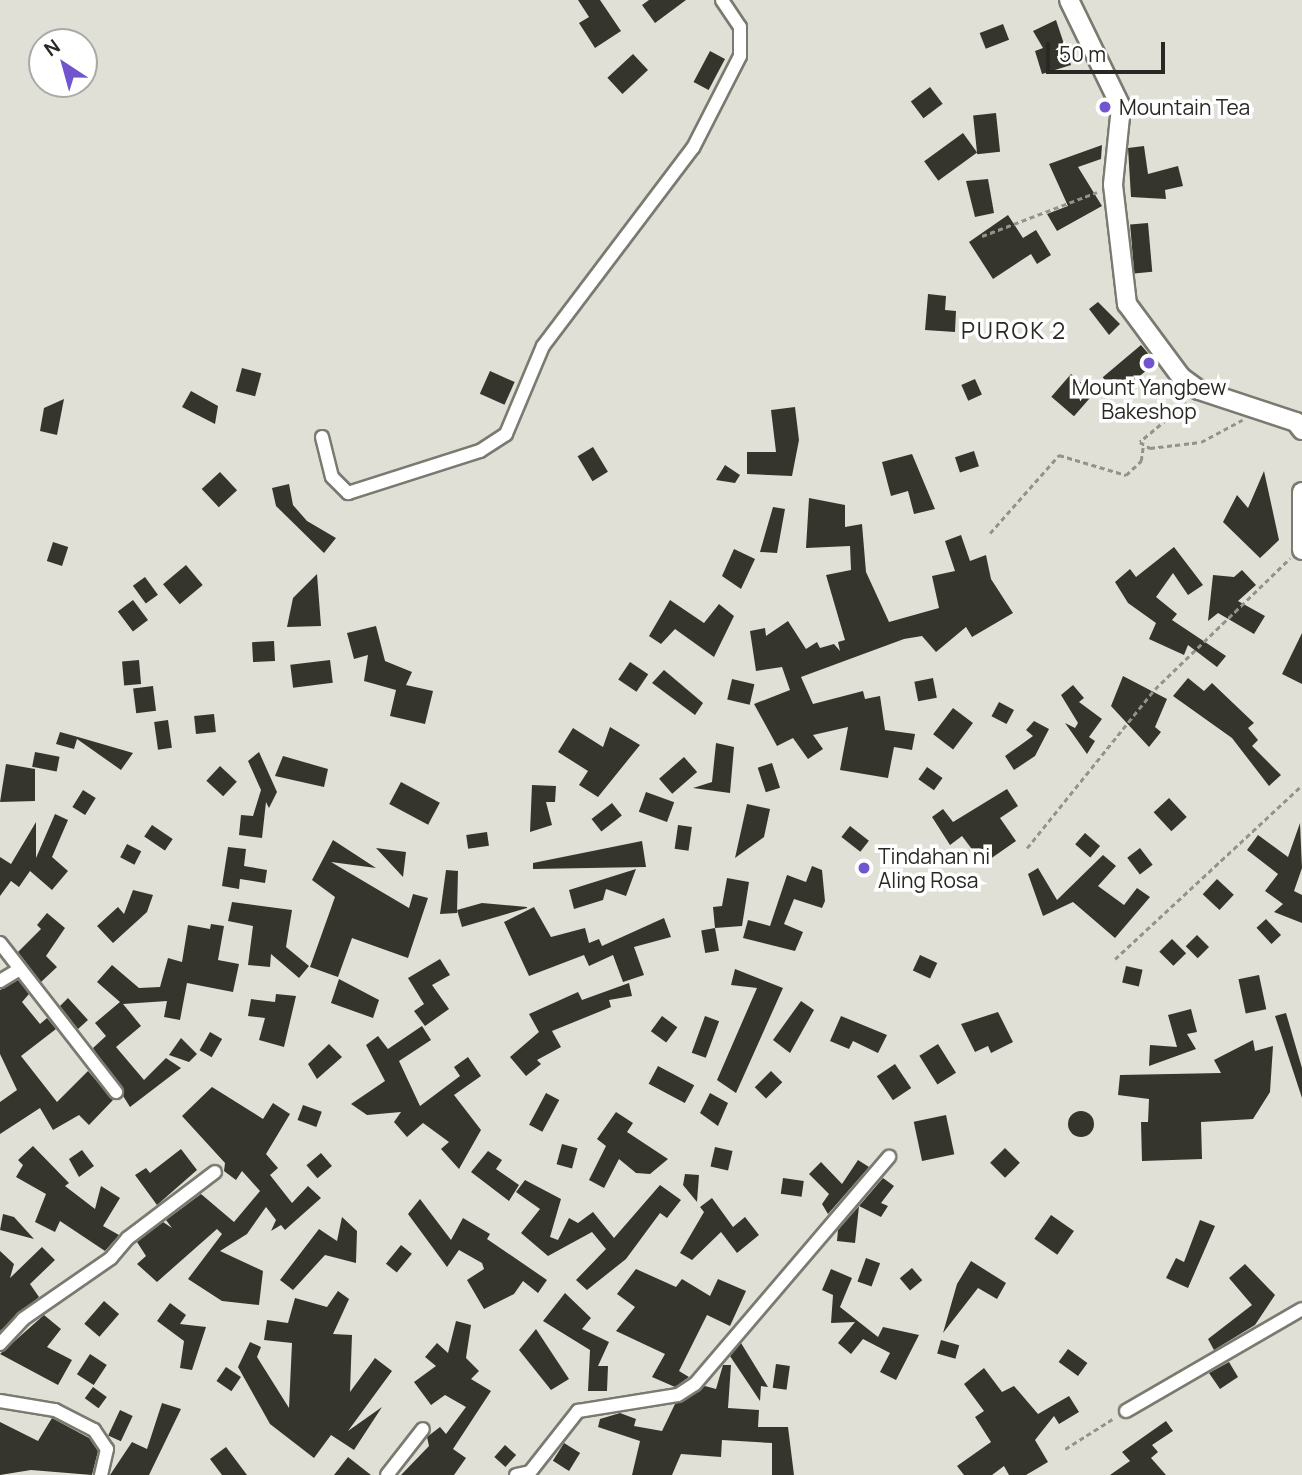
<!DOCTYPE html>
<style>
body{margin:0}
#map{position:relative;width:1302px;height:1475px;overflow:hidden;background:#e1e0d6;font-family:Manrope,sans-serif}
div>[style]{position:absolute}
.building>*{inset:0;background:#36352d;transform-origin:0 0}
.round{border-radius:50%}
.path>*{height:2.5px;margin-top:-1.25px;transform-origin:0;background:repeating-linear-gradient(90deg,#93928b 0 5px,transparent 0 8.5px)}
.roads{filter:drop-shadow(2px 0 #7b7a71) drop-shadow(-2px 0 #7b7a71) drop-shadow(0 2px #7b7a71) drop-shadow(0 -2px #7b7a71)}
.street>*{height:12px;margin:-6px;padding:0 6px;transform-origin:6px;border-radius:6px;background:#fff}
.secondary>*{height:18px;margin:-9px;padding:0 9px;transform-origin:9px;border-radius:9px;background:#fff}
.dots>*{width:19px;height:19px;translate:-50% -50%;box-sizing:border-box;border:4px solid #fff;border-radius:50%}
span{translate:-50% -50%;white-space:nowrap;text-align:center;line-height:1.15;-webkit-text-stroke:7px #fff;paint-order:stroke}
.poi-label{font-size:21px;color:#292824}
.left{translate:0 -50%;text-align:left}
.neighbourhood-label{font-size:23px;color:#292824;letter-spacing:2px}
.north{position:absolute;left:28px;top:28px;width:70px;height:70px;box-sizing:border-box;background:#fff;border:2px solid #a9a9a7;border-radius:50%;rotate:324deg;font-size:19px;font-weight:700;line-height:28px;text-align:center;color:#292824}
.north::after{content:'';display:block;margin:auto;width:24px;height:32px;background:#7055cf;clip-path:polygon(50% 0,100% 100%,50% 72%,0 100%)}
.scale{position:absolute;left:1046px;top:42px;width:119px;height:32px;box-sizing:border-box;border:4px solid #292824;border-top:0;padding-left:9px;font-size:21px;line-height:24px;white-space:nowrap;color:#292824;-webkit-text-stroke:5px #fff;paint-order:stroke}
</style>
<div id="map">
<div class="building">
<div style="clip-path:polygon(578px 0,600px 0,621px 31px,595px 48px,579px 23px,589px 17px)"></div>
<div style="clip-path:polygon(649px 0,686px 0,655px 23px,642px 5px)"></div>
<div style="clip-path:polygon(1056px 20px,1071px 65px,1042px 74px,1035px 51px,1043px 48px,1033px 31px)"></div>
<div style="left:1003px;top:24px;width:17px;height:25px;rotate:69deg"></div>
<div style="left:710px;top:51px;width:17px;height:35px;rotate:28deg"></div>
<div style="left:633px;top:54px;width:22px;height:35px;rotate:47deg"></div>
<div style="left:930px;top:87px;width:21px;height:24px;rotate:53deg"></div>
<div style="left:996px;top:113px;width:39px;height:23px;rotate:84deg"></div>
<div style="left:963px;top:133px;width:24px;height:48px;rotate:54deg"></div>
<div style="clip-path:polygon(1102px 145px,1101px 159px,1078px 167px,1102px 206px,1057px 231px,1047px 214px,1068px 206px,1049px 164px)"></div>
<div style="clip-path:polygon(1144px 146px,1148px 174px,1178px 166px,1183px 186px,1165px 190px,1166px 199px,1131px 197px,1128px 148px)"></div>
<div style="clip-path:polygon(988px 179px,994px 213px,975px 217px,966px 181px)"></div>
<div style="clip-path:polygon(1008px 215px,1023px 238px,1036px 230px,1051px 255px,1037px 264px,1031px 254px,993px 279px,969px 242px)"></div>
<div style="left:1148px;top:223px;width:49px;height:18px;rotate:85deg"></div>
<div style="clip-path:polygon(928px 294px,946px 296px,945px 310px,956px 311px,955px 332px,925px 330px)"></div>
<div style="clip-path:polygon(1098px 302px,1120px 324px,1109px 335px,1089px 309px)"></div>
<div style="left:1141px;top:345px;width:23px;height:50px;rotate:50deg"></div>
<div style="left:242px;top:368px;width:20px;height:24px;rotate:15deg"></div>
<div style="left:490px;top:371px;width:27px;height:25px;rotate:24deg"></div>
<div style="left:1071px;top:374px;width:30px;height:30px;rotate:41deg"></div>
<div style="left:975px;top:379px;width:17px;height:15px;rotate:66deg"></div>
<div style="clip-path:polygon(191px 391px,218px 406px,215px 424px,182px 407px)"></div>
<div style="clip-path:polygon(64px 399px,57px 435px,40px 431px,44px 408px)"></div>
<div style="clip-path:polygon(795px 407px,799px 440px,792px 476px,747px 474px,747px 452px,776px 452px,771px 410px)"></div>
<div style="left:593px;top:447px;width:29px;height:18px;rotate:59deg"></div>
<div style="left:974px;top:451px;width:16px;height:20px;rotate:72deg"></div>
<div style="clip-path:polygon(912px 454px,935px 509px,914px 514px,908px 491px,891px 496px,882px 462px)"></div>
<div style="clip-path:polygon(725px 465px,740px 475px,735px 483px,716px 480px)"></div>
<div style="clip-path:polygon(1264px 471px,1279px 540px,1260px 558px,1223px 522px,1237px 495px,1248px 508px)"></div>
<div style="left:220px;top:472px;width:25px;height:25px;rotate:47deg"></div>
<div style="clip-path:polygon(289px 484px,293px 505px,307px 521px,336px 538px,324px 553px,276px 506px,272px 488px)"></div>
<div style="clip-path:polygon(809px 498px,845px 505px,845px 527px,862px 524px,866px 572px,889px 622px,939px 608px,932px 576px,955px 571px,945px 541px,961px 535px,970px 561px,986px 555px,991px 579px,1013px 613px,972px 637px,966px 627px,936px 652px,922px 636px,904px 639px,801px 677px,813px 704px,863px 691px,865px 699px,880px 696px,885px 730px,915px 734px,912px 750px,894px 747px,888px 778px,840px 770px,848px 727px,813px 735px,823px 749px,808px 759px,793px 738px,777px 746px,754px 704px,790px 690px,782px 667px,756px 671px,750px 631px,765px 628px,766px 636px,788px 621px,806px 649px,817px 642px,820px 648px,834px 644px,840px 651px,838px 642px,845px 640px,826px 575px,851px 570px,850px 546px,806px 548px)"></div>
<div style="clip-path:polygon(773px 507px,785px 509px,777px 553px,760px 552px)"></div>
<div style="left:53px;top:542px;width:16px;height:20px;rotate:18deg"></div>
<div style="clip-path:polygon(1174px 547px,1203px 585px,1188px 595px,1173px 573px,1156px 597px,1177px 614px,1172px 620px,1226px 656px,1217px 667px,1188px 645px,1184px 655px,1149px 639px,1156px 623px,1128px 603px,1115px 582px,1130px 569px,1136px 577px)"></div>
<div style="clip-path:polygon(734px 549px,755px 559px,741px 589px,722px 576px)"></div>
<div style="left:186px;top:565px;width:26px;height:30px;rotate:50deg"></div>
<div style="clip-path:polygon(1242px 570px,1256px 585px,1238px 601px,1265px 616px,1254px 634px,1218px 613px,1208px 621px,1213px 575px,1234px 577px)"></div>
<div style="clip-path:polygon(317px 574px,321px 626px,287px 627px,293px 598px)"></div>
<div style="left:145px;top:577px;width:22px;height:15px;rotate:54deg"></div>
<div style="left:133px;top:600px;width:25px;height:19px;rotate:53deg"></div>
<div style="clip-path:polygon(670px 600px,704px 623px,719px 604px,734px 616px,714px 657px,675px 629px,661px 644px,649px 636px)"></div>
<div style="clip-path:polygon(376px 626px,385px 661px,412px 672px,406px 685px,433px 691px,425px 724px,390px 716px,396px 690px,364px 681px,368px 655px,354px 659px,347px 633px)"></div>
<div style="clip-path:polygon(1302px 633px,1302px 684px,1282px 674px)"></div>
<div style="left:274px;top:641px;width:20px;height:22px;rotate:87deg"></div>
<div style="left:139px;top:660px;width:24px;height:17px;rotate:85deg"></div>
<div style="left:330px;top:660px;width:23px;height:40px;rotate:83deg"></div>
<div style="left:630px;top:662px;width:22px;height:21px;rotate:34deg"></div>
<div style="clip-path:polygon(664px 670px,703px 703px,695px 715px,652px 683px)"></div>
<div style="clip-path:polygon(1123px 676px,1167px 699px,1155px 727px,1161px 732px,1149px 747px,1111px 706px)"></div>
<div style="left:933px;top:678px;width:20px;height:19px;rotate:79deg"></div>
<div style="clip-path:polygon(1188px 678px,1204px 691px,1212px 683px,1254px 723px,1248px 728px,1258px 740px,1252px 746px,1281px 775px,1269px 786px,1232px 738px,1173px 696px)"></div>
<div style="left:732px;top:679px;width:23px;height:21px;rotate:13deg"></div>
<div style="clip-path:polygon(1073px 685px,1084px 698px,1079px 702px,1102px 719px,1089px 737px,1095px 741px,1087px 754px,1065px 723px,1075px 728px,1078px 723px,1061px 695px)"></div>
<div style="left:153px;top:686px;width:25px;height:20px;rotate:83deg"></div>
<div style="left:999px;top:702px;width:17px;height:16px;rotate:28deg"></div>
<div style="left:953px;top:708px;width:25px;height:33px;rotate:37deg"></div>
<div style="left:214px;top:714px;width:18px;height:20px;rotate:84deg"></div>
<div style="left:168px;top:720px;width:28px;height:14px;rotate:82deg"></div>
<div style="clip-path:polygon(1034px 721px,1049px 729px,1035px 756px,1014px 770px,1005px 756px,1033px 736px,1026px 730px)"></div>
<div style="clip-path:polygon(610px 727px,640px 745px,598px 797px,579px 785px,588px 771px,558px 752px,573px 728px,603px 747px)"></div>
<div style="clip-path:polygon(60px 732px,78px 737px,133px 753px,121px 770px,77px 739px,74px 749px,56px 744px)"></div>
<div style="clip-path:polygon(716px 743px,734px 747px,730px 793px,693px 788px,712px 782px)"></div>
<div style="left:35px;top:752px;width:25px;height:15px;rotate:11deg"></div>
<div style="clip-path:polygon(259px 752px,277px 792px,269px 808px,266px 802px,262px 838px,239px 835px,241px 815px,253px 816px,261px 790px,248px 761px)"></div>
<div style="clip-path:polygon(283px 756px,328px 769px,324px 787px,275px 776px)"></div>
<div style="left:684px;top:757px;width:20px;height:33px;rotate:49deg"></div>
<div style="left:772px;top:763px;width:26px;height:15px;rotate:72deg"></div>
<div style="clip-path:polygon(6px 764px,35px 769px,35px 801px,0 802px)"></div>
<div style="left:220px;top:766px;width:23px;height:20px;rotate:43deg"></div>
<div style="left:927px;top:767px;width:19px;height:15px;rotate:35deg"></div>
<div style="left:401px;top:782px;width:44px;height:25px;rotate:28deg"></div>
<div style="clip-path:polygon(532px 785px,556px 786px,555px 802px,546px 802px,552px 825px,530px 832px)"></div>
<div style="clip-path:polygon(1007px 789px,1018px 806px,1000px 818px,1016px 841px,983px 864px,962px 836px,950px 845px,932px 817px,943px 809px,953px 822px)"></div>
<div style="left:83px;top:790px;width:15px;height:20px;rotate:32deg"></div>
<div style="left:646px;top:792px;width:30px;height:21px;rotate:20deg"></div>
<div style="left:1169px;top:798px;width:26px;height:21px;rotate:47deg"></div>
<div style="left:612px;top:803px;width:16px;height:26px;rotate:52deg"></div>
<div style="clip-path:polygon(747px 804px,770px 809px,764px 837px,735px 858px)"></div>
<div style="clip-path:polygon(55px 814px,68px 820px,52px 857px,68px 871px,52px 890px,30px 871px,19px 887px,11px 881px,0 896px,0 857px,11px 864px,36px 822px,36px 858px)"></div>
<div style="clip-path:polygon(1300px 823px,1302px 868px,1294px 891px,1302px 895px,1302px 923px,1274px 912px,1283px 904px,1265px 891px,1278px 874px,1247px 850px,1258px 835px,1288px 857px)"></div>
<div style="left:152px;top:825px;width:25px;height:14px;rotate:34deg"></div>
<div style="left:678px;top:825px;width:14px;height:24px;rotate:8deg"></div>
<div style="left:850px;top:826px;width:24px;height:14px;rotate:38deg"></div>
<div style="left:487px;top:832px;width:14px;height:21px;rotate:82deg"></div>
<div style="left:1085px;top:833px;width:20px;height:15px;rotate:41deg"></div>
<div style="clip-path:polygon(333px 840px,376px 868px,331px 862px,409px 908px,413px 894px,428px 898px,408px 958px,352px 938px,338px 977px,310px 967px,335px 897px,312px 880px)"></div>
<div style="clip-path:polygon(642px 841px,646px 867px,533px 869px,533px 863px)"></div>
<div style="left:127px;top:844px;width:16px;height:15px;rotate:27deg"></div>
<div style="clip-path:polygon(228px 847px,246px 849px,244px 866px,267px 870px,265px 883px,240px 879px,239px 889px,222px 886px)"></div>
<div style="clip-path:polygon(376px 848px,406px 852px,403px 877px)"></div>
<div style="left:1140px;top:848px;width:21px;height:16px;rotate:53deg"></div>
<div style="clip-path:polygon(1103px 855px,1116px 866px,1098px 886px,1124px 905px,1137px 888px,1150px 897px,1115px 938px,1073px 902px,1043px 916px,1028px 874px,1038px 868px,1057px 900px)"></div>
<div style="clip-path:polygon(812px 866px,822px 870px,825px 901px,822px 908px,794px 899px,784px 924px,803px 932px,795px 951px,743px 938px,748px 920px,770px 926px,787px 875px,806px 882px)"></div>
<div style="clip-path:polygon(636px 869px,626px 896px,606px 889px,603px 900px,574px 909px,569px 890px)"></div>
<div style="clip-path:polygon(446px 870px,458px 871px,457px 913px,440px 914px)"></div>
<div style="clip-path:polygon(727px 878px,749px 882px,742px 926px,715px 928px,713px 907px,722px 906px)"></div>
<div style="left:1217px;top:879px;width:23px;height:21px;rotate:43deg"></div>
<div style="clip-path:polygon(133px 890px,153px 895px,147px 912px,113px 943px,97px 926px,118px 907px,124px 914px)"></div>
<div style="clip-path:polygon(232px 902px,292px 910px,286px 947px,309px 966px,299px 978px,271px 954px,270px 967px,248px 965px,253px 926px,228px 921px)"></div>
<div style="clip-path:polygon(482px 903px,527px 907px,527px 908px,462px 927px,457px 910px)"></div>
<div style="clip-path:polygon(534px 907px,551px 937px,585px 928px,589px 943px,599px 939px,602px 946px,664px 918px,671px 937px,634px 947px,644px 975px,623px 982px,613px 955px,589px 966px,584px 955px,529px 976px,504px 922px)"></div>
<div style="clip-path:polygon(47px 913px,65px 928px,46px 956px,57px 967px,41px 982px,18px 952px,41px 929px,37px 925px)"></div>
<div style="left:1266px;top:919px;width:22px;height:13px;rotate:47deg"></div>
<div style="clip-path:polygon(211px 924px,224px 926px,218px 960px,239px 964px,233px 992px,187px 983px,180px 1020px,164px 1017px,167px 1001px,123px 1004px,141px 1026px,116px 1047px,144px 1080px,166px 1058px,181px 1068px,130px 1107px,93px 1048px,106px 1036px,95px 1023px,120px 1002px,97px 982px,112px 965px,139px 988px,160px 987px,168px 958px,182px 962px,188px 925px,210px 929px)"></div>
<div style="left:715px;top:928px;width:23px;height:14px;rotate:80deg"></div>
<div style="left:1197px;top:935px;width:17px;height:16px;rotate:45deg"></div>
<div style="left:1172px;top:939px;width:20px;height:18px;rotate:45deg"></div>
<div style="left:920px;top:955px;width:19px;height:17px;rotate:25deg"></div>
<div style="clip-path:polygon(440px 959px,450px 975px,432px 985px,449px 1009px,425px 1026px,414px 1011px,424px 1004px,408px 978px)"></div>
<div style="left:1126px;top:966px;width:17px;height:17px;rotate:13deg"></div>
<div style="clip-path:polygon(735px 969px,783px 988px,736px 1093px,717px 1080px,757px 988px,731px 985px)"></div>
<div style="left:1259px;top:975px;width:35px;height:21px;rotate:78deg"></div>
<div style="clip-path:polygon(339px 979px,379px 1000px,373px 1018px,331px 1003px)"></div>
<div style="clip-path:polygon(18px 980px,29px 994px,22px 1002px,40px 1024px,47px 1018px,56px 1029px,21px 1056px,57px 1102px,88px 1071px,113px 1100px,89px 1125px,79px 1115px,53px 1130px,40px 1108px,0 1134px,0 1102px,17px 1090px,0 1054px,0 990px)"></div>
<div style="clip-path:polygon(629px 983px,632px 996px,609px 1000px,611px 1007px,552px 1031px,561px 1047px,537px 1060px,541px 1064px,526px 1076px,510px 1057px,539px 1032px,529px 1014px,578px 992px,582px 1000px)"></div>
<div style="clip-path:polygon(276px 994px,296px 996px,284px 1047px,259px 1040px,265px 1018px,248px 1016px,251px 999px,275px 1002px)"></div>
<div style="clip-path:polygon(68px 998px,88px 1020px,78px 1029px,60px 1006px)"></div>
<div style="clip-path:polygon(801px 1001px,814px 1010px,790px 1053px,773px 1040px)"></div>
<div style="clip-path:polygon(1191px 1009px,1197px 1032px,1187px 1034px,1196px 1049px,1149px 1066px,1150px 1045px,1177px 1047px,1168px 1015px)"></div>
<div style="clip-path:polygon(998px 1012px,1013px 1042px,991px 1053px,988px 1046px,975px 1052px,961px 1024px)"></div>
<div style="clip-path:polygon(1286px 1013px,1302px 1068px,1302px 1098px,1275px 1016px)"></div>
<div style="left:662px;top:1016px;width:19px;height:19px;rotate:36deg"></div>
<div style="left:705px;top:1016px;width:15px;height:39px;rotate:20deg"></div>
<div style="clip-path:polygon(841px 1016px,887px 1035px,878px 1053px,853px 1041px,849px 1049px,830px 1041px)"></div>
<div style="clip-path:polygon(422px 1026px,431px 1040px,399px 1061px,420px 1106px,460px 1076px,454px 1067px,468px 1057px,481px 1076px,454px 1095px,481px 1130px,459px 1169px,441px 1149px,449px 1142px,423px 1123px,407px 1137px,394px 1122px,401px 1112px,367px 1115px,351px 1104px,385px 1081px,366px 1045px,378px 1036px,388px 1049px)"></div>
<div style="left:210px;top:1032px;width:14px;height:21px;rotate:30deg"></div>
<div style="clip-path:polygon(181px 1038px,197px 1054px,189px 1062px,169px 1055px)"></div>
<div style="clip-path:polygon(1253px 1040px,1255px 1051px,1273px 1046px,1270px 1092px,1253px 1119px,1201px 1122px,1202px 1159px,1142px 1161px,1141px 1122px,1148px 1122px,1149px 1099px,1118px 1095px,1120px 1075px,1221px 1073px,1214px 1060px)"></div>
<div style="clip-path:polygon(329px 1044px,342px 1057px,317px 1079px,308px 1064px)"></div>
<div style="left:938px;top:1044px;width:34px;height:22px;rotate:58deg"></div>
<div style="left:895px;top:1064px;width:29px;height:22px;rotate:56deg"></div>
<div style="left:658px;top:1066px;width:41px;height:20px;rotate:28deg"></div>
<div style="left:771px;top:1071px;width:16px;height:23px;rotate:45deg"></div>
<div style="clip-path:polygon(212px 1087px,263px 1119px,273px 1103px,290px 1114px,266px 1154px,278px 1168px,270px 1175px,292px 1203px,308px 1186px,321px 1198px,285px 1230px,281px 1225px,271px 1231px,276px 1220px,266px 1207px,247px 1234px,220px 1251px,263px 1271px,259px 1305px,222px 1301px,188px 1279px,222px 1234px,217px 1229px,157px 1282px,137px 1264px,146px 1256px,137px 1242px,163px 1222px,172px 1228px,166px 1220px,201px 1194px,234px 1222px,260px 1191px,242px 1171px,236px 1180px,224px 1171px,225px 1163px,182px 1116px)"></div>
<div style="left:546px;top:1093px;width:15px;height:36px;rotate:28deg"></div>
<div style="clip-path:polygon(710px 1093px,728px 1103px,718px 1126px,700px 1113px)"></div>
<div style="left:303px;top:1105px;width:20px;height:16px;rotate:20deg"></div>
<div class="round" style="left:1068px;top:1111px;width:26px;height:26px"></div>
<div style="clip-path:polygon(616px 1112px,633px 1123px,627px 1132px,668px 1159px,650px 1174px,636px 1173px,619px 1159px,604px 1188px,589px 1180px,606px 1146px,597px 1139px)"></div>
<div style="left:946px;top:1115px;width:40px;height:33px;rotate:78deg"></div>
<div style="left:562px;top:1144px;width:16px;height:21px;rotate:15deg"></div>
<div style="clip-path:polygon(33px 1146px,69px 1183px,65px 1186px,95px 1209px,101px 1186px,120px 1198px,103px 1226px,119px 1235px,105px 1251px,60px 1221px,55px 1232px,35px 1222px,46px 1194px,16px 1177px,23px 1165px,18px 1160px)"></div>
<div style="left:715px;top:1147px;width:18px;height:20px;rotate:13deg"></div>
<div style="left:1005px;top:1148px;width:21px;height:21px;rotate:45deg"></div>
<div style="clip-path:polygon(181px 1149px,197px 1170px,157px 1205px,135px 1175px,146px 1168px,150px 1173px)"></div>
<div style="clip-path:polygon(82px 1150px,94px 1166px,79px 1177px,69px 1159px)"></div>
<div style="clip-path:polygon(488px 1151px,502px 1160px,496px 1169px,519px 1185px,509px 1201px,471px 1172px)"></div>
<div style="left:321px;top:1153px;width:17px;height:19px;rotate:50deg"></div>
<div style="clip-path:polygon(858px 1160px,869px 1167px,828px 1214px,822px 1204px,829px 1194px,809px 1174px,821px 1162px,842px 1184px)"></div>
<div style="clip-path:polygon(685px 1174px,699px 1175px,697px 1202px,683px 1185px)"></div>
<div style="left:783px;top:1178px;width:21px;height:16px;rotate:8deg"></div>
<div style="clip-path:polygon(883px 1178px,894px 1186px,881px 1203px,888px 1206px,881px 1217px,859px 1206px)"></div>
<div style="clip-path:polygon(525px 1180px,561px 1199px,550px 1237px,558px 1240px,569px 1218px,578px 1223px,593px 1212px,614px 1238px,660px 1185px,681px 1200px,667px 1218px,660px 1213px,626px 1259px,587px 1290px,576px 1280px,606px 1249px,592px 1232px,548px 1256px,521px 1233px,540px 1209px,516px 1192px)"></div>
<div style="clip-path:polygon(712px 1198px,733px 1227px,745px 1217px,759px 1235px,737px 1253px,721px 1232px,692px 1260px,680px 1253px,704px 1212px,700px 1207px)"></div>
<div style="clip-path:polygon(420px 1199px,451px 1240px,463px 1218px,490px 1234px,487px 1239px,547px 1280px,538px 1293px,523px 1281px,514px 1294px,484px 1309px,467px 1280px,484px 1269px,482px 1263px,459px 1250px,447px 1267px,408px 1214px)"></div>
<div style="clip-path:polygon(859px 1206px,855px 1243px,837px 1241px,838px 1230px)"></div>
<div style="clip-path:polygon(3px 1214px,14px 1217px,34px 1239px,0 1230px)"></div>
<div style="left:1051px;top:1215px;width:28px;height:29px;rotate:35deg"></div>
<div style="clip-path:polygon(342px 1217px,357px 1231px,356px 1263px,325px 1255px,293px 1290px,280px 1280px,319px 1229px,337px 1241px)"></div>
<div style="clip-path:polygon(1200px 1220px,1215px 1226px,1188px 1288px,1166px 1278px,1176px 1258px,1184px 1262px)"></div>
<div style="left:401px;top:1245px;width:14px;height:24px;rotate:39deg"></div>
<div style="clip-path:polygon(42px 1247px,55px 1260px,30px 1284px,39px 1297px,0 1331px,0 1251px,14px 1264px,10px 1278px)"></div>
<div style="left:866px;top:1258px;width:15px;height:25px;rotate:20deg"></div>
<div style="clip-path:polygon(971px 1261px,1006px 1283px,997px 1299px,978px 1288px,943px 1333px,957px 1284px)"></div>
<div style="clip-path:polygon(1245px 1264px,1275px 1295px,1255px 1325px,1214px 1350px,1208px 1339px,1252px 1305px,1229px 1278px)"></div>
<div style="left:912px;top:1268px;width:16px;height:16px;rotate:50deg"></div>
<div style="clip-path:polygon(636px 1269px,676px 1287px,682px 1279px,710px 1296px,718px 1279px,746px 1291px,730px 1326px,707px 1315px,679px 1371px,689px 1377px,675px 1387px,652px 1377px,665px 1354px,616px 1331px,635px 1307px,617px 1294px)"></div>
<div style="clip-path:polygon(831px 1269px,852px 1278px,840px 1307px,878px 1337px,883px 1327px,919px 1335px,896px 1380px,880px 1372px,890px 1353px,863px 1339px,851px 1354px,838px 1343px,855px 1322px,831px 1323px,833px 1295px,822px 1290px)"></div>
<div style="clip-path:polygon(338px 1291px,349px 1299px,333px 1334px,352px 1335px,350px 1392px,375px 1358px,392px 1371px,348px 1431px,382px 1407px,354px 1450px,331px 1435px,314px 1458px,270px 1424px,238px 1367px,250px 1342px,261px 1347px,257px 1357px,289px 1408px,292px 1343px,264px 1340px,267px 1320px,288px 1323px,295px 1298px,327px 1307px)"></div>
<div style="clip-path:polygon(565px 1293px,591px 1318px,582px 1329px,609px 1342px,598px 1366px,608px 1366px,607px 1391px,588px 1391px,590px 1350px,543px 1321px)"></div>
<div style="left:104px;top:1301px;width:20px;height:30px;rotate:41deg"></div>
<div style="clip-path:polygon(170px 1303px,186px 1315px,180px 1324px,206px 1327px,192px 1370px,180px 1368px,184px 1341px,157px 1321px)"></div>
<div style="clip-path:polygon(44px 1315px,61px 1329px,47px 1347px,72px 1360px,58px 1385px,0 1354px)"></div>
<div style="clip-path:polygon(456px 1321px,471px 1325px,466px 1358px,479px 1371px,471px 1379px,491px 1391px,453px 1449px,466px 1458px,454px 1475px,401px 1475px,429px 1446px,427px 1437px,440px 1427px,446px 1434px,466px 1407px,445px 1395px,431px 1405px,414px 1382px,436px 1366px,425px 1357px,437px 1343px,448px 1353px)"></div>
<div style="clip-path:polygon(536px 1329px,569px 1379px,551px 1390px,519px 1350px)"></div>
<div style="left:941px;top:1340px;width:19px;height:14px;rotate:16deg"></div>
<div style="clip-path:polygon(741px 1343px,768px 1387px,761px 1386px,760px 1401px,730px 1356px)"></div>
<div style="left:1068px;top:1349px;width:24px;height:16px;rotate:36deg"></div>
<div style="left:90px;top:1354px;width:20px;height:24px;rotate:33deg"></div>
<div style="clip-path:polygon(1229px 1362px,1238px 1377px,1220px 1389px,1209px 1373px)"></div>
<div style="left:776px;top:1364px;width:14px;height:24px;rotate:8deg"></div>
<div style="clip-path:polygon(723px 1365px,731px 1365px,728px 1408px,759px 1410px,758px 1427px,788px 1427px,794px 1475px,772px 1475px,772px 1443px,722px 1440px,721px 1457px,681px 1454px,672px 1475px,632px 1475px,640px 1441px,598px 1427px,600px 1419px,620px 1413px,636px 1419px,634px 1426px,662px 1431px,675px 1404px,705px 1386px,716px 1389px)"></div>
<div style="left:226px;top:1367px;width:18px;height:17px;rotate:34deg"></div>
<div style="clip-path:polygon(984px 1368px,1002px 1392px,1014px 1386px,1038px 1414px,1069px 1396px,1079px 1412px,1059px 1424px,1054px 1416px,1035px 1440px,1048px 1462px,1026px 1475px,1009px 1475px,1004px 1466px,992px 1475px,964px 1475px,957px 1466px,991px 1442px,975px 1417px,984px 1411px,964px 1384px)"></div>
<div style="left:93px;top:1387px;width:17px;height:14px;rotate:36deg"></div>
<div style="clip-path:polygon(162px 1403px,181px 1409px,149px 1475px,110px 1475px,132px 1442px,147px 1449px)"></div>
<div style="left:120px;top:1410px;width:14px;height:28px;rotate:25deg"></div>
<div style="clip-path:polygon(52px 1418px,89px 1438px,98px 1451px,92px 1475px,31px 1470px,0 1475px,0 1422px,38px 1441px)"></div>
<div style="clip-path:polygon(1166px 1421px,1173px 1431px,1152px 1445px,1158px 1452px,1151px 1458px,1166px 1475px,1110px 1475px,1130px 1461px,1122px 1452px)"></div>
<div style="left:564px;top:1443px;width:19px;height:21px;rotate:32deg"></div>
<div style="left:505px;top:1445px;width:15px;height:16px;rotate:42deg"></div>
<div style="clip-path:polygon(226px 1447px,247px 1475px,222px 1475px,210px 1459px)"></div>
<div style="clip-path:polygon(348px 1457px,371px 1475px,334px 1475px)"></div>
</div>
<div class="path">
<div style="left:982px;top:236px;width:123px;rotate:-20.9deg"></div>
<div style="left:1187px;top:403px;width:61px;rotate:140.3deg"></div>
<div style="left:1140px;top:442px;width:12px;rotate:31deg"></div>
<div style="left:1150px;top:448px;width:51px;rotate:-6.7deg"></div>
<div style="left:1201px;top:442px;width:47px;rotate:-28.2deg"></div>
<div style="left:990px;top:533px;width:104px;rotate:-48.5deg"></div>
<div style="left:1059px;top:455px;width:70px;rotate:16.6deg"></div>
<div style="left:1126px;top:475px;width:21px;rotate:-43deg"></div>
<div style="left:1141px;top:461px;width:15px;rotate:-82deg"></div>
<div style="left:1027px;top:848px;width:204px;rotate:-51.2deg"></div>
<div style="left:1155px;top:689px;width:188px;rotate:-44.1deg"></div>
<div style="left:1115px;top:959px;width:255px;rotate:-42.9deg"></div>
<div style="left:1065px;top:1449px;width:58px;rotate:-32.3deg"></div>
</div>
<div class="roads">
<div class="street">
<div style="left:322px;top:437px;width:41px;rotate:76deg"></div>
<div style="left:332px;top:477px;width:23px;rotate:45deg"></div>
<div style="left:348px;top:493px;width:139px;rotate:-17.7deg"></div>
<div style="left:480px;top:451px;width:31px;rotate:-33deg"></div>
<div style="left:506px;top:434px;width:95px;rotate:-67.2deg"></div>
<div style="left:543px;top:346px;width:248px;rotate:-52.9deg"></div>
<div style="left:693px;top:148px;width:103px;rotate:-62.9deg"></div>
<div style="left:740px;top:56px;width:29px;rotate:-90deg"></div>
<div style="left:740px;top:27px;width:32px;rotate:-124deg"></div>
<div style="left:0;top:943px;width:189px;rotate:52.1deg"></div>
<div style="left:0;top:981px;width:23px;rotate:-31deg"></div>
<div style="left:0;top:1344px;width:34px;rotate:-47deg"></div>
<div style="left:23px;top:1319px;width:107px;rotate:-34.7deg"></div>
<div style="left:111px;top:1258px;width:26px;rotate:-50deg"></div>
<div style="left:128px;top:1238px;width:109px;rotate:-37.2deg"></div>
<div style="left:0;top:1401px;width:56px;rotate:9.3deg"></div>
<div style="left:55px;top:1410px;width:44px;rotate:27.1deg"></div>
<div style="left:94px;top:1430px;width:23px;rotate:56deg"></div>
<div style="left:107px;top:1449px;width:27px;rotate:103deg"></div>
<div style="left:1126px;top:1411px;width:203px;rotate:-30.1deg"></div>
<div style="left:387px;top:1475px;width:58px;rotate:-52deg"></div>
<div style="left:516px;top:1475px;width:14px;rotate:-12deg"></div>
<div style="left:530px;top:1472px;width:78px;rotate:-51.8deg"></div>
<div style="left:578px;top:1411px;width:101px;rotate:-9.1deg"></div>
<div style="left:678px;top:1395px;width:20px;rotate:-33deg"></div>
<div style="left:695px;top:1384px;width:299px;rotate:-49.5deg"></div>
</div>
<div class="secondary">
<div style="left:1069px;top:0;width:119px;rotate:64.1deg"></div>
<div style="left:1121px;top:107px;width:78px;rotate:95.9deg"></div>
<div style="left:1113px;top:185px;width:120px;rotate:83.3deg"></div>
<div style="left:1127px;top:304px;width:91px;rotate:53.5deg"></div>
<div style="left:1181px;top:377px;width:22px;rotate:36deg"></div>
<div style="left:1199px;top:390px;width:102px;rotate:18.3deg"></div>
<div style="left:1296px;top:422px;width:10px;rotate:53deg"></div>
<div style="left:1302px;top:492px;width:58px;rotate:90deg"></div>
</div>
</div>
<div class="dots">
<div style="left:1105px;top:107px;background:#7055cf"></div>
<div style="left:1149px;top:363px;background:#7055cf"></div>
<div style="left:864px;top:868px;background:#7055cf"></div>
</div>
<div class="poi-label">
<span class="left" style="left:1119px;top:107px">Mountain Tea</span>
<span style="left:1149px;top:399px">Mount Yangbew<br>Bakeshop</span>
<span class="left" style="left:878px;top:868px">Tindahan ni<br>Aling Rosa</span>
</div>
<div class="neighbourhood-label">
<span style="left:1014px;top:330px">PUROK 2</span>
</div>
<div class="north">N</div>
<div class="scale">50 m</div>
</div>
